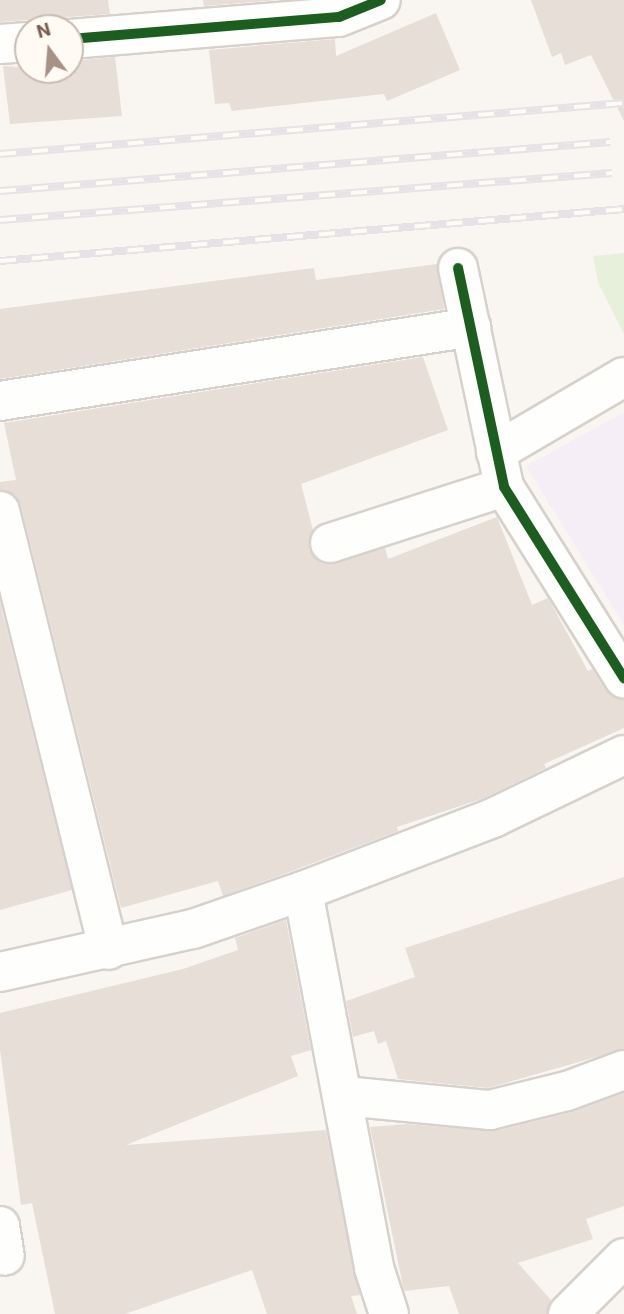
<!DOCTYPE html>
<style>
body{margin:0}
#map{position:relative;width:624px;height:1314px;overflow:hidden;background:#f9f5f0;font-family:Roboto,sans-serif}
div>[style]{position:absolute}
.education>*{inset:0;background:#f6eef6}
.green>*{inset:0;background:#e7f0db}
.building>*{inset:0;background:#e6ded7}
.roads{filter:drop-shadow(2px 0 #d7d1cb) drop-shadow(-2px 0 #d7d1cb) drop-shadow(0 2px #d7d1cb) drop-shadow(0 -2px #d7d1cb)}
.minor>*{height:38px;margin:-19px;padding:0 19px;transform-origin:19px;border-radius:19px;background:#fefefd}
.rail>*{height:8px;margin-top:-4px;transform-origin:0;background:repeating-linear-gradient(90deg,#fffaf3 0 16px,#e6e3e7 0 32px);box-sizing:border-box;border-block:2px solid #e6e3e7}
.cycleway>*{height:10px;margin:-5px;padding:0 5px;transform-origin:5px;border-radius:5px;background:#1b5e20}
span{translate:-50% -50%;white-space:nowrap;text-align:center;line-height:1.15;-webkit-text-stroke:6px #fffaf3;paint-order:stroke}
.north{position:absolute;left:14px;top:14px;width:70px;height:70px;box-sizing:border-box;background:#fffaf3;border:2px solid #cabbb1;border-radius:50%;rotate:344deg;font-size:19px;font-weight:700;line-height:28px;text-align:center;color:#7a5c4d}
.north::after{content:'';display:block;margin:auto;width:24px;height:32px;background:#a69286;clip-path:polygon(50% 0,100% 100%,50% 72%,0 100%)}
</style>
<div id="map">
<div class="education">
<div style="clip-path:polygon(624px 412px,624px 625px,526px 466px)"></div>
</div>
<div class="green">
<div style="clip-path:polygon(624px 253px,624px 334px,598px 282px,593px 256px)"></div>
</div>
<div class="building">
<div style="clip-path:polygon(0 0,108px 0,110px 14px,68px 17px,44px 28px,27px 20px,0 22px)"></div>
<div style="clip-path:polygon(203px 0,278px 0,204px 6px)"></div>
<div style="clip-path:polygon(531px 0,624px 0,624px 121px,591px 55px,565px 65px,561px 53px,552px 57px)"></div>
<div style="clip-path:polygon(436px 13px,460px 70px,387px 101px,384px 94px,232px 111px,229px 103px,215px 104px,209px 50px,335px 39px,336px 56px)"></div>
<div style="clip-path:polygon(115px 57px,122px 116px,10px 124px,3px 66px,70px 70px,70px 61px)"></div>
<div style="clip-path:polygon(437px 264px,444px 309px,0 379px,0 309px,314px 268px,316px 280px)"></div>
<div style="clip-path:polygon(423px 357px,448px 430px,301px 484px,313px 530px,309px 550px,322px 564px,385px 548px,388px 559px,497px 517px,532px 605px,548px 598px,588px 671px,592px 669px,606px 690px,624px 700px,624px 728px,544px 764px,546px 768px,484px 798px,397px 827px,398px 831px,284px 874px,223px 896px,218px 881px,121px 908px,21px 506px,15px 495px,0 490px,0 482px,16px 480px,4px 423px)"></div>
<div style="clip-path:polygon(0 602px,72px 890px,0 910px)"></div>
<div style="clip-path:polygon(624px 877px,624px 1049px,488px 1088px,398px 1079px,386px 1041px,378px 1044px,374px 1031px,353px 1037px,346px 1001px,415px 977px,405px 948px)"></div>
<div style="clip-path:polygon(286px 920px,311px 1050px,291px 1056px,298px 1076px,126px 1145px,326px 1130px,360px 1295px,351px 1296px,357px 1314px,267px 1314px,252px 1270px,125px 1314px,55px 1314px,32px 1203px,21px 1205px,0 1050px,0 1013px,183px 969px,238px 950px,235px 938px)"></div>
<div style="clip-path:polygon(624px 1093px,624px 1206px,586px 1219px,593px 1239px,518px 1263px,551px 1300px,547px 1314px,459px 1314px,449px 1286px,404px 1291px,370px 1127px,407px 1124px,495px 1131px,572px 1112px)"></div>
</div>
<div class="roads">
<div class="minor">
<div style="left:70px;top:39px;width:270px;rotate:-4.7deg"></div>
<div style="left:339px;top:17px;width:45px;rotate:-22deg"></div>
<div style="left:0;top:44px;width:28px;rotate:-4deg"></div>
<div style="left:458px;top:268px;width:224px;rotate:78.1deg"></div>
<div style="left:504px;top:487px;width:226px;rotate:57.9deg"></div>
<div style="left:0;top:401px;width:477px;rotate:-8.9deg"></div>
<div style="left:496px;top:452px;width:148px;rotate:-30.4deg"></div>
<div style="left:0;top:511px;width:452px;rotate:76.1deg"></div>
<div style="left:330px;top:543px;width:183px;rotate:-17.8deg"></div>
<div style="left:303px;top:891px;width:384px;rotate:79.3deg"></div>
<div style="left:374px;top:1268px;width:48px;rotate:71.9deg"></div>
<div style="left:0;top:972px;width:198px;rotate:-12.6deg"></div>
<div style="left:193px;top:929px;width:116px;rotate:-19.1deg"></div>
<div style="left:303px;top:891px;width:204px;rotate:-21deg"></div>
<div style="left:493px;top:818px;width:145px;rotate:-25.7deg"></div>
<div style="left:344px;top:1096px;width:147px;rotate:5.5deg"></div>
<div style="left:490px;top:1110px;width:79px;rotate:-13.9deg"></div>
<div style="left:567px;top:1091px;width:61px;rotate:-20.2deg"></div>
<div style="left:0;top:1226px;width:30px;rotate:81deg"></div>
<div style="left:568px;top:1314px;width:79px;rotate:-45deg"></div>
</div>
</div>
<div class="rail">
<div style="left:0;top:154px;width:626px;rotate:-4.67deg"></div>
<div style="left:0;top:191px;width:612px;rotate:-4.59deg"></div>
<div style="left:0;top:220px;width:614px;rotate:-4.39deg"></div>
<div style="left:0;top:261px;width:626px;rotate:-4.76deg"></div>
</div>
<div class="cycleway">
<div style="left:70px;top:39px;width:270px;rotate:-4.7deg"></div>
<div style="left:339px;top:17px;width:45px;rotate:-22deg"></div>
<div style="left:458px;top:268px;width:224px;rotate:78.1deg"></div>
<div style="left:504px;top:487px;width:226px;rotate:57.9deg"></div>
</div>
<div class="north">N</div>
</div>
